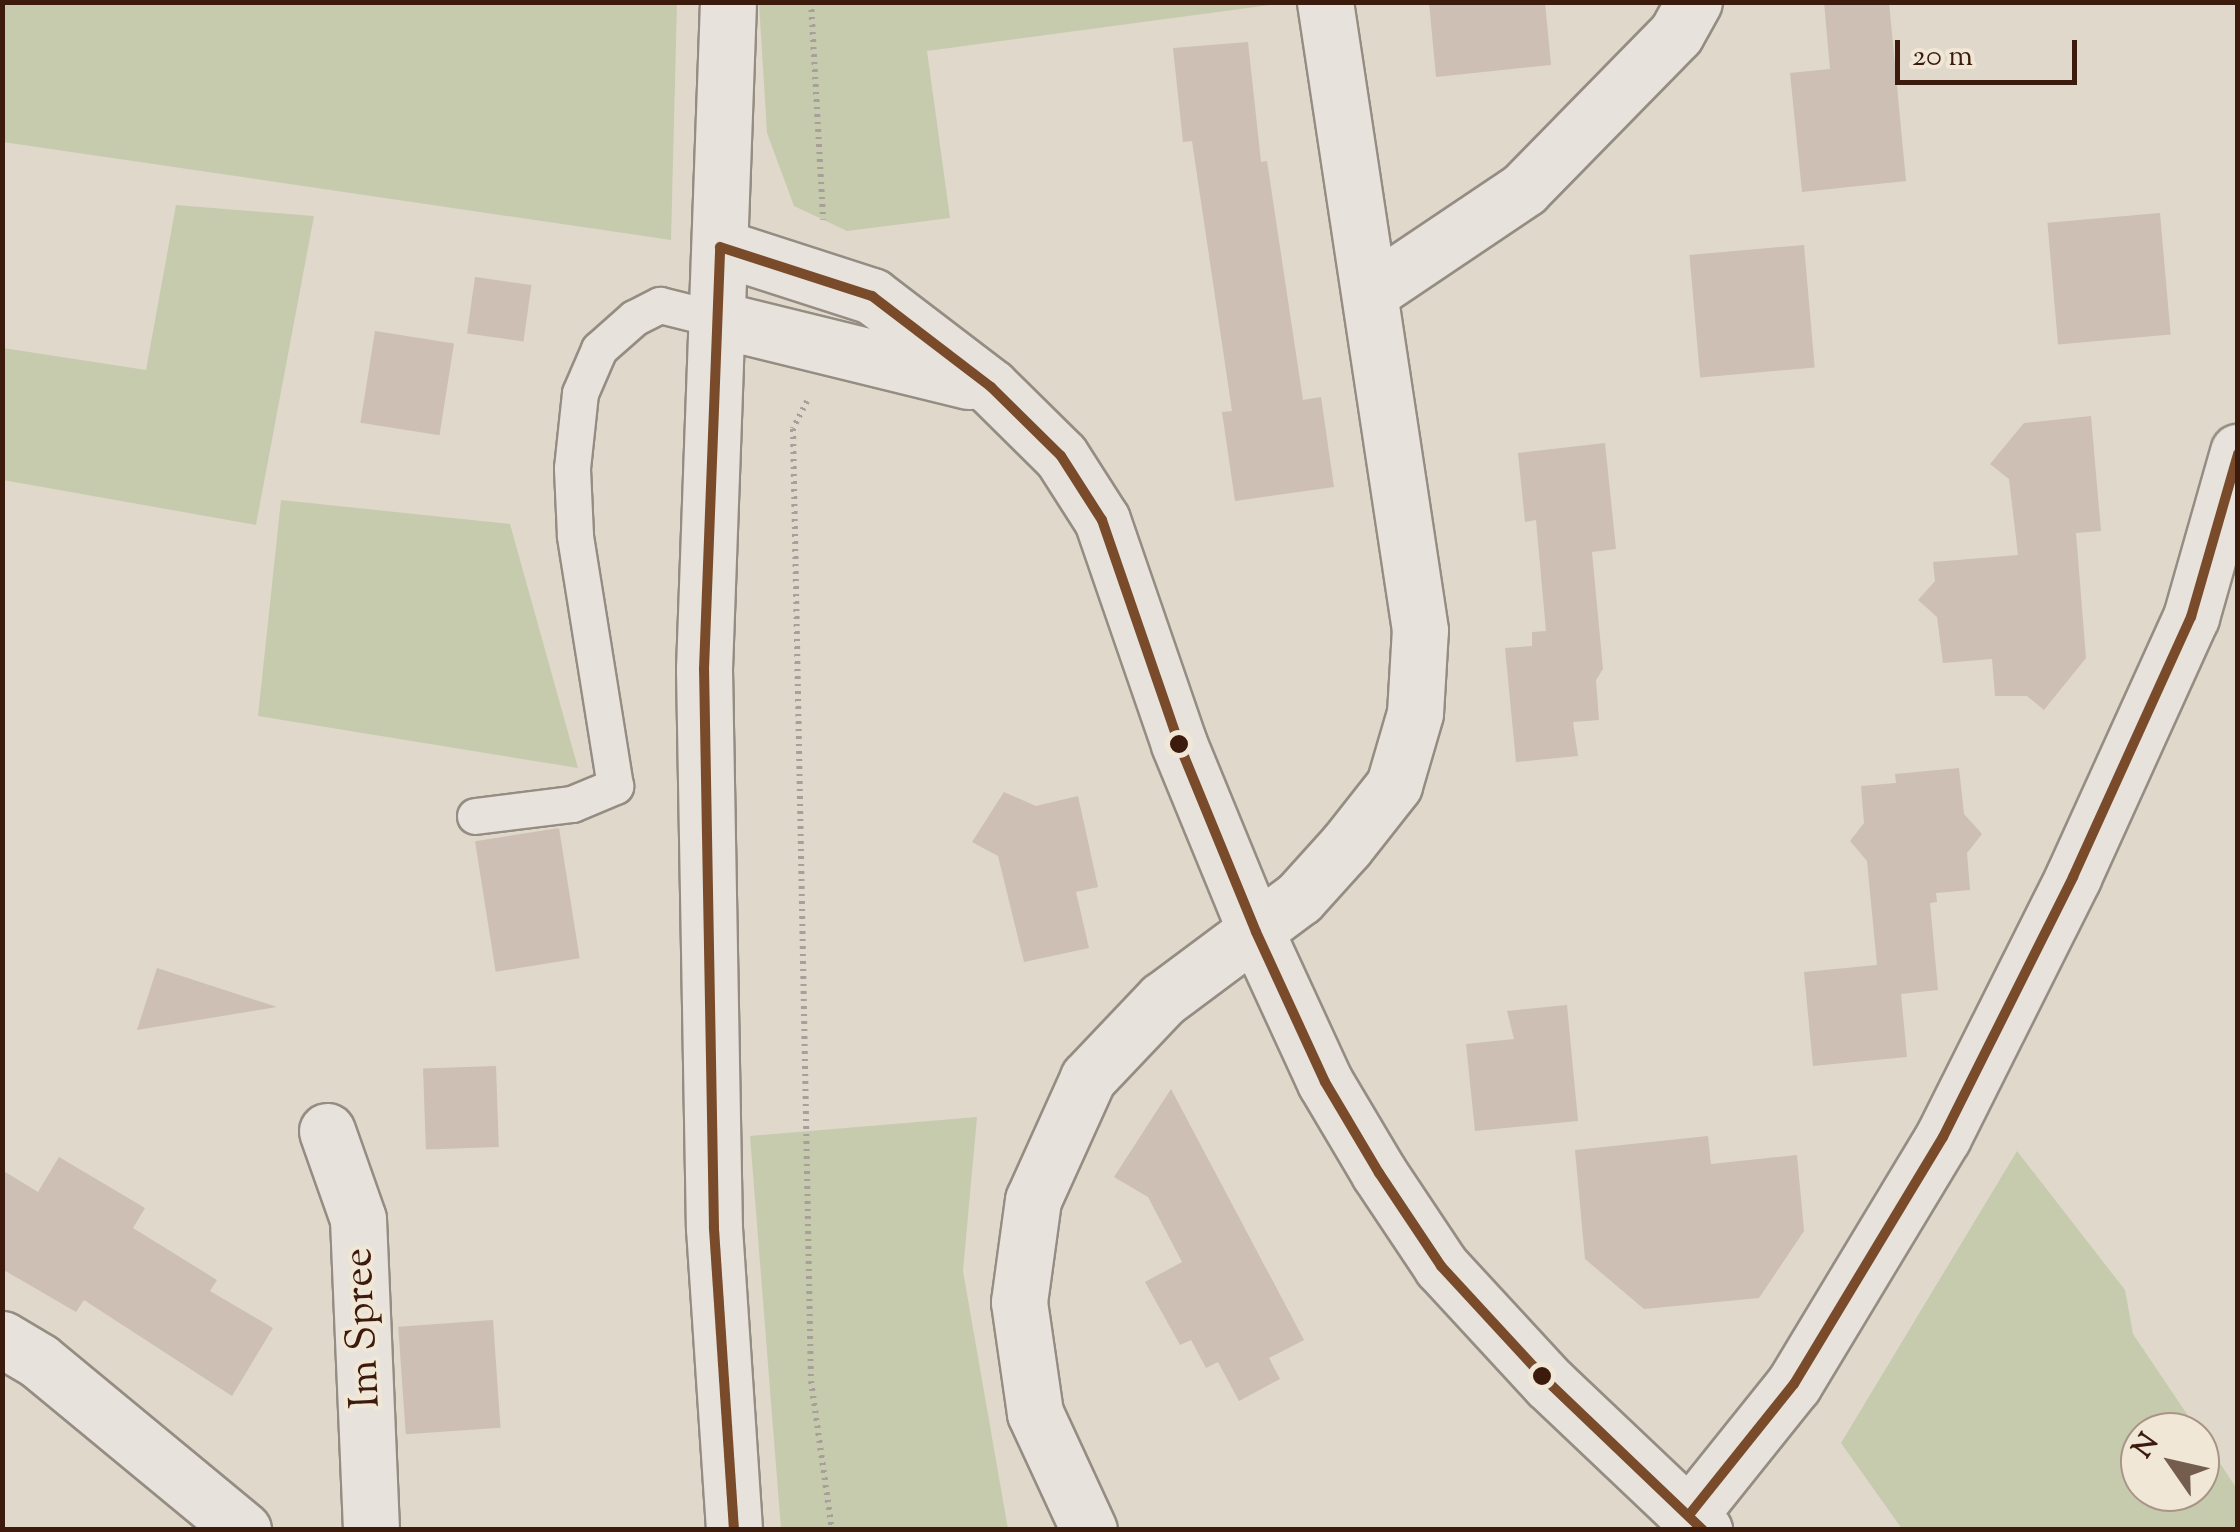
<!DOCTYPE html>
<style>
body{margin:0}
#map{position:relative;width:2240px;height:1532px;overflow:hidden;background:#e0d8ca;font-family:"Sorts Mill Goudy",serif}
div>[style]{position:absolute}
.green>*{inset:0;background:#c6cbae}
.building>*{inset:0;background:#cdbfb3;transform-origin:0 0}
.path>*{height:6px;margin-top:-3px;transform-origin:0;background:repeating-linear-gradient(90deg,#a7a09a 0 2.5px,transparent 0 7.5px)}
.roads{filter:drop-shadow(2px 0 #958d83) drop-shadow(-2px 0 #958d83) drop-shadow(0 2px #958d83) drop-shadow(0 -2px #958d83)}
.service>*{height:35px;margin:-17.5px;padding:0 17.5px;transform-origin:17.5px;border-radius:17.5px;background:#e7e3dc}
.minor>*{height:55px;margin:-27.5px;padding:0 27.5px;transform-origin:27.5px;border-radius:27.5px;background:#e7e3dc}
.secondary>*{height:55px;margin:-27.5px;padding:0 27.5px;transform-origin:27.5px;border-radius:27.5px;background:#e7e3dc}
.bus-1>*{height:10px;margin:-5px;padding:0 5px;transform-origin:5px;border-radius:5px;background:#7a4b2a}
.dots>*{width:28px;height:28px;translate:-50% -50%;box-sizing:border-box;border:5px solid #f0e7d7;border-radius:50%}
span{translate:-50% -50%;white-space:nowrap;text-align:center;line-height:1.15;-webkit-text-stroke:8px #f0e7d7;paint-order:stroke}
.street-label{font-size:42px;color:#3c1b0c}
.frame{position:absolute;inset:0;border:5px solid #3c1b0c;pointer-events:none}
.north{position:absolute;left:2120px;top:1412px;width:100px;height:100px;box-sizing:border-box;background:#f0e7d7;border:2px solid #a89586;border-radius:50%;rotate:304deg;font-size:28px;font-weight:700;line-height:40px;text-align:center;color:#3c1b0c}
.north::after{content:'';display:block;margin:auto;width:35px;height:45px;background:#755d4e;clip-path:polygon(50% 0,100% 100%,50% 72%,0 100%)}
.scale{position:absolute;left:1895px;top:40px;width:182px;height:45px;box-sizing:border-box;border:5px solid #3c1b0c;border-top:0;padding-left:12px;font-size:30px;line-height:35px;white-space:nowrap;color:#3c1b0c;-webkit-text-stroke:8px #f0e7d7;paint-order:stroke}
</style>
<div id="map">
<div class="green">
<div style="clip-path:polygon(3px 2px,677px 3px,671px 240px,3px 142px)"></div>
<div style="clip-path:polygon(759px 3px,759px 2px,1285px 3px,927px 51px,950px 218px,847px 231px,794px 206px,767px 133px)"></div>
<div style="clip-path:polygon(176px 205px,314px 216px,256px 525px,3px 480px,3px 348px,146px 370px)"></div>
<div style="clip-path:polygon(281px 500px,510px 524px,578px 768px,258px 716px)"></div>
<div style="clip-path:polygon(977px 1117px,963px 1271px,1008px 1529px,781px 1529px,750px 1136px)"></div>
<div style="clip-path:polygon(2017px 1151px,2125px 1290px,2133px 1334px,2199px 1432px,2140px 1432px,2140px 1492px,2200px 1492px,2200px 1433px,2237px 1489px,2237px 1529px,1902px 1529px,1841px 1443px)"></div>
</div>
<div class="building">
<div style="clip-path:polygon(1429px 2px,1545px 2px,1551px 65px,1436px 77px)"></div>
<div style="clip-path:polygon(1824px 2px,1889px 2px,1906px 181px,1802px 192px,1790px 73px,1830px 69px)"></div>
<div style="clip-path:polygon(1248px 42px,1261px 162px,1267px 161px,1303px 400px,1321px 397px,1334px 487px,1235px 501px,1222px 412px,1232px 411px,1192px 141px,1183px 142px,1173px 48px)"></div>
<div style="left:2160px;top:213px;width:122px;height:113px;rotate:85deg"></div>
<div style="left:1804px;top:245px;width:123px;height:115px;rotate:85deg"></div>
<div style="left:475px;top:277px;width:57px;height:57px;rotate:8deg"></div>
<div style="left:375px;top:331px;width:80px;height:93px;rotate:9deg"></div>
<div style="clip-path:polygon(2091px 416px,2101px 531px,2076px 533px,2086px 658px,2044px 710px,2027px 696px,1995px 696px,1992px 659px,1943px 663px,1937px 617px,1918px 600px,1935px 581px,1933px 562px,2018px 555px,2009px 479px,1990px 464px,2024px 423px)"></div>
<div style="clip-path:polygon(1605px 443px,1616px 549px,1592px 552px,1603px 669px,1596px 680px,1599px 720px,1573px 722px,1578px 756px,1516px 762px,1505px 648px,1532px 646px,1532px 632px,1546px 631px,1536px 520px,1525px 522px,1518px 453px)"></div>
<div style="clip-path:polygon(1959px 768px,1964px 814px,1982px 834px,1967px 853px,1970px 890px,1936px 893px,1937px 902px,1930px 903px,1938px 990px,1901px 994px,1907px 1057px,1813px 1066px,1804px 972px,1877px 965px,1867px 861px,1850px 841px,1864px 823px,1861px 786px,1896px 783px,1895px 774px)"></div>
<div style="clip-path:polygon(1004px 792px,1036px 806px,1078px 796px,1098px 887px,1076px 892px,1089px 948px,1024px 962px,998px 856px,972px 842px)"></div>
<div style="left:559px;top:828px;width:132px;height:85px;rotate:81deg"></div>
<div style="clip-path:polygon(157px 968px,277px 1007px,137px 1030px)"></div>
<div style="clip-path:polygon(1567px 1005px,1578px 1121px,1475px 1131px,1466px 1044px,1514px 1039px,1507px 1011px)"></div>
<div style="left:496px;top:1066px;width:81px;height:73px;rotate:88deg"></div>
<div style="clip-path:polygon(1171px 1089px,1304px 1340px,1269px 1358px,1280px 1379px,1239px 1401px,1218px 1362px,1206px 1368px,1191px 1340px,1180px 1345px,1145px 1282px,1182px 1262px,1148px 1197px,1114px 1177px)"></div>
<div style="clip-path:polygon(1708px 1136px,1711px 1164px,1797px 1155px,1804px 1231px,1759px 1298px,1644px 1309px,1585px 1259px,1575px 1150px)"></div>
<div style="clip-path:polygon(59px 1157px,145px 1208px,133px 1228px,217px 1280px,210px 1291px,273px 1328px,232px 1396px,84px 1300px,76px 1312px,2px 1269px,2px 1170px,38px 1192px)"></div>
<div style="left:493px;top:1320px;width:108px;height:95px;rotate:86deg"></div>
</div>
<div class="path">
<div style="left:811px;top:2px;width:218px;rotate:86.8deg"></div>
<div style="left:807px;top:401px;width:31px;rotate:117deg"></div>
<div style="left:793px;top:429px;width:952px;rotate:88.92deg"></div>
<div style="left:811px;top:1381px;width:150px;rotate:82deg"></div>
</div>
<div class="roads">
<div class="service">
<div style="left:475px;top:816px;width:98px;rotate:-7.1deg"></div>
<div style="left:572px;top:804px;width:47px;rotate:-22.7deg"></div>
<div style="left:615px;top:786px;width:254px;rotate:-99.1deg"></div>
<div style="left:575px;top:535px;width:67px;rotate:-92.6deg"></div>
<div style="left:572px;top:468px;width:75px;rotate:-83.9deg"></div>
<div style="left:580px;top:393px;width:48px;rotate:-66.6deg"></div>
<div style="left:599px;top:349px;width:47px;rotate:-41.5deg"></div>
<div style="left:634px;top:318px;width:29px;rotate:-27deg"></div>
<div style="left:660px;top:305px;width:58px;rotate:14deg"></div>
</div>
<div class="minor">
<div style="left:720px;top:247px;width:160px;rotate:17.9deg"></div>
<div style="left:872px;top:296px;width:150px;rotate:37.4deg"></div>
<div style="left:991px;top:387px;width:98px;rotate:44.6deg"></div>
<div style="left:1061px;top:456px;width:76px;rotate:57.4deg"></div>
<div style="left:1102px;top:520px;width:237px;rotate:71deg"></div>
<div style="left:1179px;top:744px;width:203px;rotate:67.7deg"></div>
<div style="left:1256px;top:932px;width:165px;rotate:65.3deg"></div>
<div style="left:1325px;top:1082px;width:106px;rotate:59.3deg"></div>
<div style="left:1379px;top:1173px;width:112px;rotate:56.3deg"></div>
<div style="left:1441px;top:1266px;width:159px;rotate:47.3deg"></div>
<div style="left:1549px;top:1383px;width:214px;rotate:43.5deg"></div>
<div style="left:1371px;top:292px;width:184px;rotate:-33.9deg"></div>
<div style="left:1524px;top:189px;width:217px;rotate:-45.6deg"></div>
<div style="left:1676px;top:34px;width:37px;rotate:-61deg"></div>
<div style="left:716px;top:319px;width:260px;rotate:13.8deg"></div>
<div style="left:327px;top:1131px;width:93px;rotate:70.6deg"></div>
<div style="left:358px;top:1219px;width:311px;rotate:87.6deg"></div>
<div style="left:2px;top:1339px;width:43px;rotate:30.7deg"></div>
<div style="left:39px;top:1361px;width:265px;rotate:39.6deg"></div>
<div style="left:1689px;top:1515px;width:168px;rotate:-51.3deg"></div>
<div style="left:1794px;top:1384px;width:288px;rotate:-58.9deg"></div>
<div style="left:1943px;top:1137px;width:291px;rotate:-63.4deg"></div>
<div style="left:2073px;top:877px;width:286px;rotate:-65.6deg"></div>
<div style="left:2191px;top:617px;width:172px;rotate:-74.1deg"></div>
<div style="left:1089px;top:1530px;width:129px;rotate:-114.8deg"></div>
<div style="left:1035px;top:1413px;width:112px;rotate:-98.2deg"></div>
<div style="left:1019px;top:1302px;width:103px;rotate:-82.2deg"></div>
<div style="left:1033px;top:1200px;width:134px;rotate:-65.7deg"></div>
<div style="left:1088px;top:1078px;width:108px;rotate:-46.5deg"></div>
<div style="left:1162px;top:1000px;width:171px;rotate:-36.7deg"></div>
<div style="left:1299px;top:898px;width:70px;rotate:-47.9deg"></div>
<div style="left:1346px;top:846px;width:78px;rotate:-51.8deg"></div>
<div style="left:1394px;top:785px;width:75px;rotate:-73.7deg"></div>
<div style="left:1415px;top:713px;width:83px;rotate:-86.6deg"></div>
<div style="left:1420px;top:630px;width:635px;rotate:-98.6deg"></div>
</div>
<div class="secondary">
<div style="left:728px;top:2px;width:667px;rotate:92.06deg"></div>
<div style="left:704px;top:669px;width:559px;rotate:88.98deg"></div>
<div style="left:714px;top:1228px;width:303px;rotate:86.2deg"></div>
</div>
</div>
<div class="bus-1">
<div style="left:1689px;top:1515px;width:168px;rotate:-51.3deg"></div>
<div style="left:1794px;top:1384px;width:288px;rotate:-58.9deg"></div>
<div style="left:1943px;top:1137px;width:291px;rotate:-63.4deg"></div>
<div style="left:2073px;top:877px;width:286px;rotate:-65.6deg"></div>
<div style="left:2191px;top:617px;width:170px;rotate:-73.9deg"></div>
<div style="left:734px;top:1530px;width:303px;rotate:-93.8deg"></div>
<div style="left:714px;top:1228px;width:559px;rotate:-91.02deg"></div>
<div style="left:704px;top:669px;width:422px;rotate:-87.8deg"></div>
<div style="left:720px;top:247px;width:160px;rotate:17.9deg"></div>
<div style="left:872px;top:296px;width:150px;rotate:37.4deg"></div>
<div style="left:991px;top:387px;width:98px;rotate:44.6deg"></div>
<div style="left:1061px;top:456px;width:76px;rotate:57.4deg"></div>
<div style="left:1102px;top:520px;width:237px;rotate:71deg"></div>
<div style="left:1179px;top:744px;width:203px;rotate:67.7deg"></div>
<div style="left:1256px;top:932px;width:165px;rotate:65.3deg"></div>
<div style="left:1325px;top:1082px;width:106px;rotate:59.3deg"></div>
<div style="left:1379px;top:1173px;width:112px;rotate:56.3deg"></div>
<div style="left:1441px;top:1266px;width:159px;rotate:47.3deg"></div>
<div style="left:1549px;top:1383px;width:213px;rotate:43.7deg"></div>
</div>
<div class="dots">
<div style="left:1179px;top:744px;background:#3c1b0c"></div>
<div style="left:1542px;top:1376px;background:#3c1b0c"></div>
</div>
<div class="street-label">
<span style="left:364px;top:1328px;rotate:-93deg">Im Spree</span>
</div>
<div class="frame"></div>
<div class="north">N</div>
<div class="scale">20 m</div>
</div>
